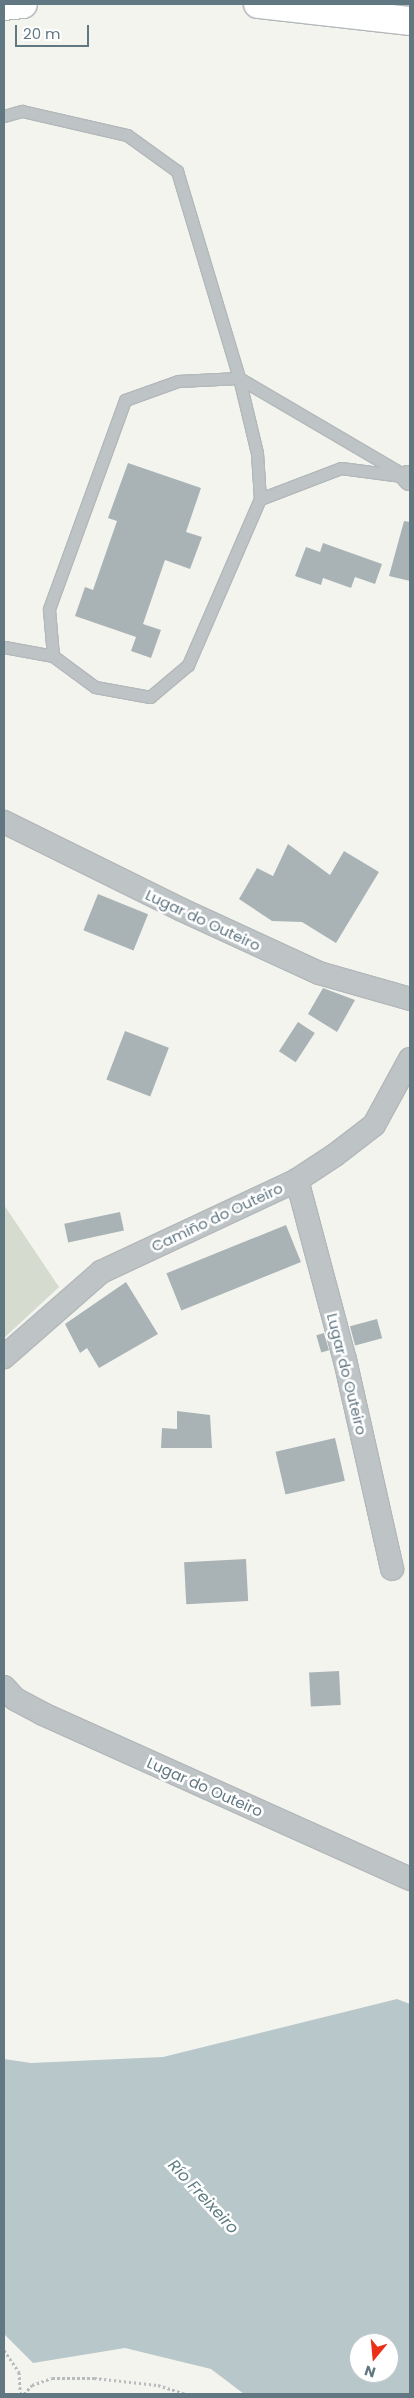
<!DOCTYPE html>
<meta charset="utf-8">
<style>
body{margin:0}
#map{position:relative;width:414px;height:2398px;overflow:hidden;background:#f4f4ef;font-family:Poppins,sans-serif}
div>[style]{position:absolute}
.green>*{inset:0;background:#d6dbd0}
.water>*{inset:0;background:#b8c7ca}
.building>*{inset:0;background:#a9b3b6;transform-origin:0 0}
.path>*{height:3px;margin-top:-1.5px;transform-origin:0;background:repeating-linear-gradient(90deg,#b8bcbe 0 2.5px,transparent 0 5px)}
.roads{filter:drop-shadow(1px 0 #b3b8ba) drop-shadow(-1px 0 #b3b8ba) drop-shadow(0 1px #b3b8ba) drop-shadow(0 -1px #b3b8ba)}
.service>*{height:11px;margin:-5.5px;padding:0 5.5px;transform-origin:5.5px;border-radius:5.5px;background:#bec4c6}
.minor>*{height:22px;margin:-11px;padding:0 11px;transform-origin:11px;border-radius:11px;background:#bec4c6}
.trunk>*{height:28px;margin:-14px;padding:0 14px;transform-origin:14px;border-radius:14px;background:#fff}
span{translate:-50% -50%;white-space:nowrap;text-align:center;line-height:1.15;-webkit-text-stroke:5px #fff;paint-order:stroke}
.street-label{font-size:15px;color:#617782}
.water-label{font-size:16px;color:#5d7b80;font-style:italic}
.frame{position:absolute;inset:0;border:5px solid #617782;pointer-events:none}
.north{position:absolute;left:349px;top:2333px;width:50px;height:50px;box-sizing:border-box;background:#fff;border:1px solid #c0c9cd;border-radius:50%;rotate:197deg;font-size:14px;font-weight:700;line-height:20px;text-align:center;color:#617782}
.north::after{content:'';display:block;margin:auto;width:18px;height:22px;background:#ec3017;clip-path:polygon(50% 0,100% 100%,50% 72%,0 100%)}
.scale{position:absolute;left:15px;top:25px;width:74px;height:22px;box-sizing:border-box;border:2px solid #617782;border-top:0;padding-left:6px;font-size:15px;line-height:18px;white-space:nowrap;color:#617782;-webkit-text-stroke:4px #fff;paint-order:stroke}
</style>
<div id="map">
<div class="green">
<div style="clip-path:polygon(4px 1205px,59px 1287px,4px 1338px)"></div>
</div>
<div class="water">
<div style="clip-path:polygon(evenodd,397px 1999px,410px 2004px,410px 2394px,244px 2394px,211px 2369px,125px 2348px,33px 2363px,4px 2334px,4px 2059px,31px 2063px,163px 2057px,397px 1999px,359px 2343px,389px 2343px,389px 2373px,359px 2373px,359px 2343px)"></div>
</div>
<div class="building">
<div style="clip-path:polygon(128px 463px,201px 488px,186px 532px,202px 537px,190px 569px,165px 560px,143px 624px,161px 630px,151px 658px,131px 651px,136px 637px,75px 616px,85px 587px,93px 590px,117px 521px,108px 518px)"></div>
<div style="clip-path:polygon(404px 521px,410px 522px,410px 581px,389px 576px)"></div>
<div style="clip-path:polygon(323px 543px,382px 564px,375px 584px,355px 577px,351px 588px,323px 578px,321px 585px,295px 576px,306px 547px,320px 552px)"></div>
<div style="clip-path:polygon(288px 844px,330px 875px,344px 851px,379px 872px,336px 943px,302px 922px,272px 921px,239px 899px,257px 868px,273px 876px)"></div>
<div style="left:98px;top:894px;width:54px;height:39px;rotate:22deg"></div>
<div style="clip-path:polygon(323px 988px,355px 1000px,337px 1032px,308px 1014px)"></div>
<div style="left:298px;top:1022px;width:20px;height:35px;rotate:33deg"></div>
<div style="left:125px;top:1031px;width:47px;height:52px;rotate:21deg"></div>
<div style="left:120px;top:1212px;width:19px;height:57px;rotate:78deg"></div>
<div style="left:286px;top:1225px;width:40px;height:129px;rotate:68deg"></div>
<div style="clip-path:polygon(126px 1282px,158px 1334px,99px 1368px,87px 1348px,80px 1353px,65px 1324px)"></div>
<div style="left:377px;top:1319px;width:20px;height:28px;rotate:75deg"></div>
<div style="left:324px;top:1333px;width:18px;height:8px;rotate:74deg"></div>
<div style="clip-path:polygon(177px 1411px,210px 1415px,212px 1448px,161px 1448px,162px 1428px,177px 1429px)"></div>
<div style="left:335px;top:1438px;width:44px;height:61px;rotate:77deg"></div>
<div style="left:246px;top:1559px;width:42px;height:62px;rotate:87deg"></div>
<div style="left:339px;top:1671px;width:34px;height:30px;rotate:87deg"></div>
</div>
<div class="path">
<div style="left:4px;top:2350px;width:27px;rotate:56deg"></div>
<div style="left:19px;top:2372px;width:22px;rotate:87deg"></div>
<div style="left:24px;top:2394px;width:12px;rotate:-48deg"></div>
<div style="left:32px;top:2385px;width:21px;rotate:-19deg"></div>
<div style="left:52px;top:2378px;width:42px"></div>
<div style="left:94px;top:2378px;width:64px;rotate:6.2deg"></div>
<div style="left:158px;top:2385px;width:28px;rotate:18deg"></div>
</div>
<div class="roads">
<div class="service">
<div style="left:4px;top:116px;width:19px;rotate:-16deg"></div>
<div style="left:22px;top:111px;width:108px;rotate:12.9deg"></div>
<div style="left:127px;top:135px;width:62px;rotate:35.8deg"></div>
<div style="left:177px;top:171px;width:216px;rotate:73.3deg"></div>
<div style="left:239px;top:378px;width:196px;rotate:30.4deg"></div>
<div style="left:4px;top:647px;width:50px;rotate:10.4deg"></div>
<div style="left:53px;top:656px;width:52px;rotate:36.4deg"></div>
<div style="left:95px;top:687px;width:56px;rotate:10.3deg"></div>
<div style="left:150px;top:697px;width:50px;rotate:-40.1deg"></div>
<div style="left:188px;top:665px;width:181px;rotate:-66.6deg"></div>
<div style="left:260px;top:499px;width:87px;rotate:-20.9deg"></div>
<div style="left:341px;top:468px;width:61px;rotate:7.6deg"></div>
<div style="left:53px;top:656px;width:47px;rotate:-94.9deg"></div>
<div style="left:49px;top:609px;width:222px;rotate:-70deg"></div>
<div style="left:125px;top:400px;width:56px;rotate:-19.7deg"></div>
<div style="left:178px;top:381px;width:61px;rotate:-2.8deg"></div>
<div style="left:239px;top:378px;width:77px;rotate:76.5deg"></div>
<div style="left:257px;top:453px;width:46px;rotate:86.3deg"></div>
</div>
<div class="minor">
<div style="left:408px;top:477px;width:3px;rotate:45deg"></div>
<div style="left:4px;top:822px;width:196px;rotate:26.3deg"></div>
<div style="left:180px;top:909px;width:153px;rotate:24.7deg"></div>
<div style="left:319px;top:973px;width:95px;rotate:15.9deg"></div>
<div style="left:297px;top:1180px;width:186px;rotate:75.1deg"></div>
<div style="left:345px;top:1360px;width:214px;rotate:77.3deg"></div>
<div style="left:4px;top:1357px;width:129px;rotate:-41.2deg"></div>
<div style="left:101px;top:1272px;width:217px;rotate:-25.1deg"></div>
<div style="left:297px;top:1180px;width:45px;rotate:-33.3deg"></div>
<div style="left:335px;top:1155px;width:49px;rotate:-37.6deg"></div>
<div style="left:374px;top:1125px;width:75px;rotate:-61.4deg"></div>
<div style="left:4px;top:1687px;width:16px;rotate:47deg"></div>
<div style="left:15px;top:1699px;width:32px;rotate:28deg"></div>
<div style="left:43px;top:1714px;width:402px;rotate:24.2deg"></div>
</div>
<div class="trunk">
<div style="left:258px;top:4px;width:153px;rotate:6.4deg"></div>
<div style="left:4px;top:6px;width:19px;rotate:-6deg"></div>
</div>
</div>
<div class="street-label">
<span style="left:203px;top:920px;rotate:25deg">Lugar do Outeiro</span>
<span style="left:217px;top:1217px;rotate:-25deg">Camiño do Outeiro</span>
<span style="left:347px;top:1374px;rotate:76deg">Lugar do Outeiro</span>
<span style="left:205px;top:1787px;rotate:24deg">Lugar do Outeiro</span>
</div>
<div class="water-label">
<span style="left:203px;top:2197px;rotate:47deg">Río Freixeiro</span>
</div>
<div class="frame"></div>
<div class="north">N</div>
<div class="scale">20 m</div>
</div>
